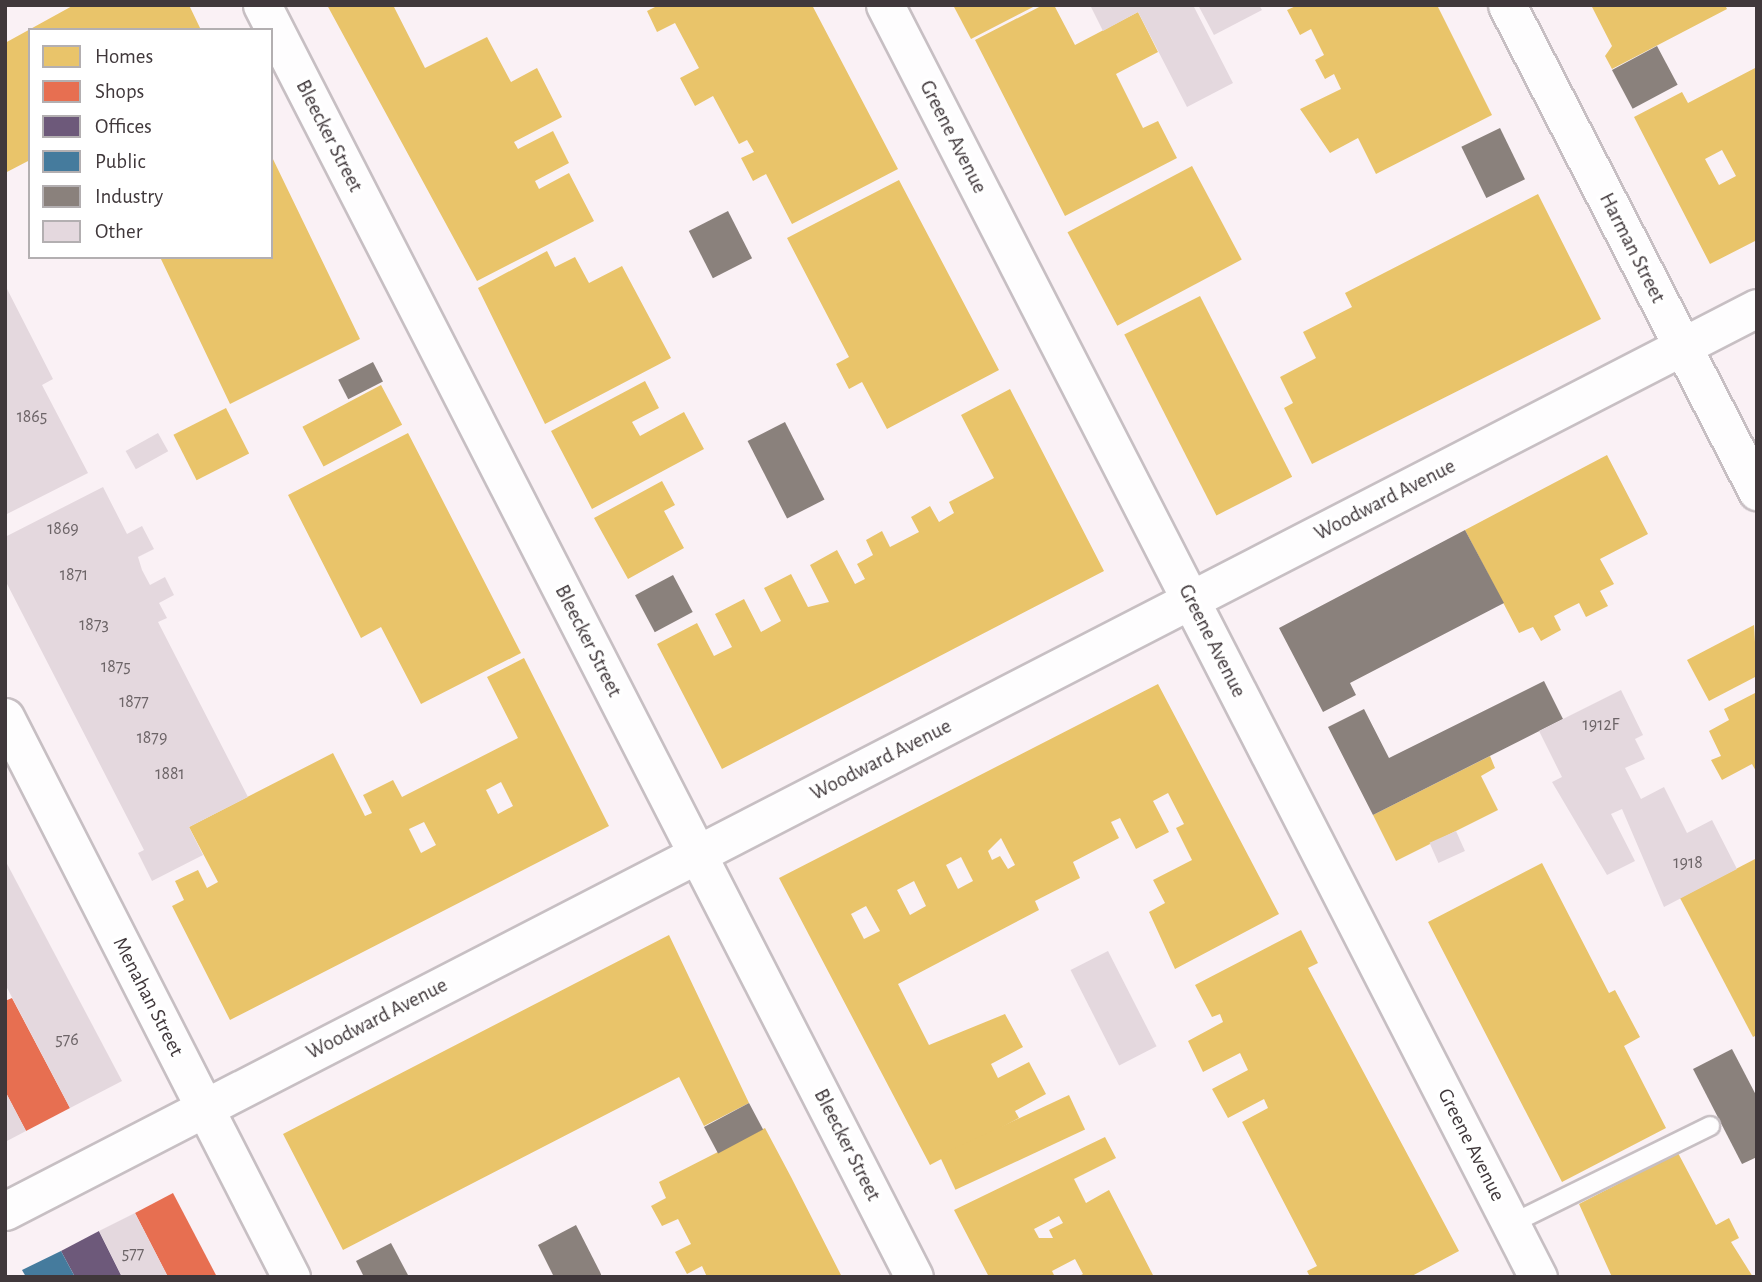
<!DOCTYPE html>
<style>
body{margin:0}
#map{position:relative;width:1762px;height:1282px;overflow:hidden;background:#faf1f5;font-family:"Alegreya Sans",sans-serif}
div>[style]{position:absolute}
.homes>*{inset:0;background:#e9c46a;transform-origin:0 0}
.shops>*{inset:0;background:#e76f51}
.offices>*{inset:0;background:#6d597a}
.public>*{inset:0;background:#457b9d}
.industry>*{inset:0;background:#8a817c;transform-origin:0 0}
.building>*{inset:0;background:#e4d8de;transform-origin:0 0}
.roads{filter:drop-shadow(2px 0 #c7bfc3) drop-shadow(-2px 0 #c7bfc3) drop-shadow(0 2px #c7bfc3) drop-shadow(0 -2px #c7bfc3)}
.lane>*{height:18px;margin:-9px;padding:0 9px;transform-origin:9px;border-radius:9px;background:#fefdfe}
.street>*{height:37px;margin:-18.5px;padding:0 18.5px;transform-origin:18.5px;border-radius:18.5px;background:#fefdfe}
span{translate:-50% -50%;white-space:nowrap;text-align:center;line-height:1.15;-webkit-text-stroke:7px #fff;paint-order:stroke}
.number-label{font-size:18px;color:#6c6467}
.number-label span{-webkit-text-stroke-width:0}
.street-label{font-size:21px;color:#40383b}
.frame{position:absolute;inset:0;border:7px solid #40383b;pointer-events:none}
.legend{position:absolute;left:28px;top:28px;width:245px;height:231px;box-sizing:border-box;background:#fff;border:2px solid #b3afb1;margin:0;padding:9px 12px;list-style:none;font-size:21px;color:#40383b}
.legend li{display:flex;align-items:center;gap:14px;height:35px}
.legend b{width:35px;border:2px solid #b3afb1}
</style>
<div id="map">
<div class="homes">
<div style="clip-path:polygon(74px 5px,189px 5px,201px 30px,30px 30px,30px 160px,5px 173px,5px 43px)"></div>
<div style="clip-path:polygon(327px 5px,393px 5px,425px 68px,487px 37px,511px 82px,537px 68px,562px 117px,514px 142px,518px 149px,553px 131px,569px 163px,535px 181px,539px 189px,569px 173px,594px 221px,477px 281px)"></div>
<div style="clip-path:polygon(659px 5px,812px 5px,898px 169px,792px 224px,766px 174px,753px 181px,741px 158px,754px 152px,747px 140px,739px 144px,713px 96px,695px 106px,680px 78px,699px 68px,675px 23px,657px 32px,647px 11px)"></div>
<div style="clip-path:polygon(953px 5px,1037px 5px,971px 39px)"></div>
<div style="clip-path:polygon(1043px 5px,1054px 5px,1075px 45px,1138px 12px,1158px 52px,1116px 74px,1143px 128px,1158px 121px,1177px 158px,1065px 216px,975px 40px)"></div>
<div style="clip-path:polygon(1298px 5px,1437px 5px,1492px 115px,1376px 174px,1358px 138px,1330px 153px,1300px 109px,1341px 89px,1334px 74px,1325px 79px,1315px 60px,1324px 55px,1311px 29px,1300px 35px,1287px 10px)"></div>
<div style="clip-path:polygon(1591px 5px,1725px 5px,1727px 9px,1612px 69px,1605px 56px,1612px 46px)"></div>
<div style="clip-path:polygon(evenodd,1757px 67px,1757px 240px,1710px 264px,1634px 117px,1682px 92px,1688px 103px,1757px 67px,1722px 150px,1736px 176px,1719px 185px,1705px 159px,1722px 150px)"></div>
<div style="clip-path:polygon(271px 155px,360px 339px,230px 404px,160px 257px,271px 257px)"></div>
<div style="left:1192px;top:166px;width:106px;height:141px;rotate:62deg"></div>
<div style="clip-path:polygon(899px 180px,999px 370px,887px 429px,862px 382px,849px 389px,836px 364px,849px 357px,787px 238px)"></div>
<div style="clip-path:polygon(1538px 194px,1601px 319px,1312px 464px,1284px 408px,1293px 403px,1280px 377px,1316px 358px,1303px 332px,1352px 307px,1345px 293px)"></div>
<div style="clip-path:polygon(547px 251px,555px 267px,575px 257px,589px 283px,622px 266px,671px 358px,545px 424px,478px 288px)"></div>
<div style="left:1200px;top:296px;width:203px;height:85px;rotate:63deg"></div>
<div style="clip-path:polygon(645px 381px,659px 408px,632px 422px,640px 436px,684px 412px,704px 449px,592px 509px,551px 431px)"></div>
<div style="left:381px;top:385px;width:45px;height:89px;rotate:62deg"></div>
<div style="clip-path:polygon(1010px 389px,1104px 571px,722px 769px,657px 644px,697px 623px,714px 656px,732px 647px,715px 614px,744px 599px,761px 632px,781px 621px,764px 588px,791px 574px,808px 607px,829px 602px,810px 565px,837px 550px,855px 584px,865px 579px,857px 564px,873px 555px,866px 540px,882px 531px,890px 547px,919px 532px,911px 517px,930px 506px,939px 522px,954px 513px,949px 502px,994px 478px,961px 415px)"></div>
<div style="left:226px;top:408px;width:51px;height:59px;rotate:63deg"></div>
<div style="clip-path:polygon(408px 433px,521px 653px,421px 704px,381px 627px,361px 638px,288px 495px)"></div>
<div style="clip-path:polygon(1607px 455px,1648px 534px,1600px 559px,1614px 584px,1600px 591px,1608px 606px,1586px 617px,1579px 603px,1567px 609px,1554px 616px,1561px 630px,1541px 641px,1533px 627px,1519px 633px,1465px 530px)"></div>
<div style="clip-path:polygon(662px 481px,675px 505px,664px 511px,684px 548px,628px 579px,594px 518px)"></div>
<div style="clip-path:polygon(1754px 625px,1757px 676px,1709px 701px,1687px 660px)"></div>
<div style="clip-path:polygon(evenodd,524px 658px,609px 826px,230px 1020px,172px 906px,184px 900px,175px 881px,198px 870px,207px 888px,218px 882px,189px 827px,333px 753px,365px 816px,372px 813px,363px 795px,393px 780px,402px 797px,518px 738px,487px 677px,524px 658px,501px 782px,513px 806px,498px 814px,486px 790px,501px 782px,524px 658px,424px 822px,436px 845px,421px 853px,409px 829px,424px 822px)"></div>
<div style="clip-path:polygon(evenodd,1158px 684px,1279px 914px,1175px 969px,1149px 912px,1165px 903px,1153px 880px,1192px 860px,1176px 828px,1184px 824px,1168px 793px,1153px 801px,1169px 832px,1136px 849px,1120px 818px,1111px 822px,1119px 838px,1073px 862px,1080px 878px,1035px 901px,1039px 910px,898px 984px,929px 1045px,1005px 1014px,1023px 1047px,991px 1064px,998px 1078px,1029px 1062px,1046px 1094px,1015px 1111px,1019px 1118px,930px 1165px,779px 878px,1158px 684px,1001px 838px,1015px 865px,1008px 869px,1000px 856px,992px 860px,988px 851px,1001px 838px,1158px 684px,961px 857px,973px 881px,958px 889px,946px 865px,961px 857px,1158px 684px,914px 881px,926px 906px,910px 915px,897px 890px,914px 881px,1158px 684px,866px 906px,880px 931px,864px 939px,851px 914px,866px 906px)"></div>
<div style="clip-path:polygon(1757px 692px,1757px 773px,1752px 764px,1722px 780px,1711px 760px,1721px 756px,1709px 731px,1729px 720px,1724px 709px)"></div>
<div style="clip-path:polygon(1490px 756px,1495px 768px,1481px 776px,1498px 810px,1396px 861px,1373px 815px)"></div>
<div style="clip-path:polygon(1757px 858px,1757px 1035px,1753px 1037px,1680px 898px)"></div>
<div style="clip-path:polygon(1542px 863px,1609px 993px,1615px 990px,1640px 1037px,1624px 1046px,1666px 1128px,1562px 1182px,1428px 922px)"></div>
<div style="clip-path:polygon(1301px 930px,1318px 963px,1308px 968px,1459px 1251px,1410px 1277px,1310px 1277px,1307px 1271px,1317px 1266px,1242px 1122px,1268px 1108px,1264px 1099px,1228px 1118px,1212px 1089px,1248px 1070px,1240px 1053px,1203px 1072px,1188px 1041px,1223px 1022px,1220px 1014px,1212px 1017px,1195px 985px)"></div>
<div style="clip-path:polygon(669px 935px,749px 1103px,704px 1126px,679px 1077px,343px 1250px,283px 1134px)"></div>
<div style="left:1069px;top:1095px;width:38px;height:143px;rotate:65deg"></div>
<div style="clip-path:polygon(765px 1128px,791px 1177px,842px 1277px,707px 1277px,702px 1266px,687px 1274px,675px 1252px,691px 1244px,678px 1219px,662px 1226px,651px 1206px,666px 1198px,659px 1182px)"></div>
<div style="clip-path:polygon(evenodd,1105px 1137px,1116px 1158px,1074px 1179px,1086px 1203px,1109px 1190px,1154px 1277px,1077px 1277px,1083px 1274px,1075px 1259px,1052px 1271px,1055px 1277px,989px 1277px,954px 1210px,1105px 1137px,1059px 1216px,1063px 1223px,1049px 1230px,1053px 1238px,1039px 1238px,1034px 1229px,1059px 1216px)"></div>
<div style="clip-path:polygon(1678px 1153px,1716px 1225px,1729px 1218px,1739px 1238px,1731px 1242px,1753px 1277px,1612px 1277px,1579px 1204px)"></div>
</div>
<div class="shops">
<div style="clip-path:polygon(12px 998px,70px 1108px,26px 1131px,5px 1091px,5px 1001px)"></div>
<div style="clip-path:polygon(173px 1193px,217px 1277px,168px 1277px,135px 1213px)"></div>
</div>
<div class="offices">
<div style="clip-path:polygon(99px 1231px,122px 1277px,75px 1277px,61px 1251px)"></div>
</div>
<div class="public">
<div style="clip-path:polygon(61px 1251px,75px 1277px,26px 1277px,22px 1270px)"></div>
</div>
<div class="industry">
<div style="left:1657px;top:46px;width:44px;height:51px;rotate:62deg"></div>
<div style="left:1500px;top:128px;width:57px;height:43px;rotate:64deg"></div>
<div style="left:728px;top:211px;width:53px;height:44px;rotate:63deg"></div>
<div style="left:373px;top:362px;width:22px;height:39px;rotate:63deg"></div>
<div style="left:785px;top:422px;width:87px;height:42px;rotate:63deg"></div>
<div style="clip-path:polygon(1465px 530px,1504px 603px,1350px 683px,1356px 695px,1323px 712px,1279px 628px)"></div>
<div style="left:673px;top:575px;width:42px;height:43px;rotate:62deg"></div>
<div style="clip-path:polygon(1544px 681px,1563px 719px,1373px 815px,1328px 727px,1364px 709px,1389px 758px)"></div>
<div style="clip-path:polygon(1732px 1049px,1757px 1097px,1757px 1157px,1742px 1164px,1693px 1069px)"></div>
<div style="left:749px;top:1103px;width:30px;height:51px;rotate:62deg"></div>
<div style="clip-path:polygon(576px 1225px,600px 1272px,602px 1277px,554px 1277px,538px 1245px)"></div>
<div style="clip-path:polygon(391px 1243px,409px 1277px,364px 1277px,356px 1261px)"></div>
</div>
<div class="building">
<div style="clip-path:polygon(1090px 5px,1193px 5px,1233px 83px,1187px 107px,1138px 12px,1103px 31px)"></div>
<div style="clip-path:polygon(1198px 5px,1259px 5px,1262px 10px,1214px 35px)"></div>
<div style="clip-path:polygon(5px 285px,53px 379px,42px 385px,88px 473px,5px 515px)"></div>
<div style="left:158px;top:433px;width:21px;height:37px;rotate:61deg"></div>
<div style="clip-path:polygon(103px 487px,127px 534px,142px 526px,154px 549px,138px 557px,142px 570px,150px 585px,165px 577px,174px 595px,159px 603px,167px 618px,158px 622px,248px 797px,189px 827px,203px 855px,152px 881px,138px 853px,144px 850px,5px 580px,5px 537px)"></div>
<div style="clip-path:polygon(1621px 690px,1643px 735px,1635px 739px,1645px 759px,1625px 768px,1641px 799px,1664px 787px,1687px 833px,1712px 820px,1737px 869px,1664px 907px,1622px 809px,1611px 814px,1635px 861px,1607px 875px,1552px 782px,1562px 777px,1539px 731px)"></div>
<div style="left:1456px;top:831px;width:22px;height:29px;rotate:66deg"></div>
<div style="clip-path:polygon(5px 860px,122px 1081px,70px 1108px,5px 984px)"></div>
<div style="left:1108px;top:951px;width:107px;height:42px;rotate:63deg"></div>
<div style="clip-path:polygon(5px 1091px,26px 1131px,5px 1142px)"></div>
<div style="clip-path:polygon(135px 1213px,168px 1277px,122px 1277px,99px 1231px)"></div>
</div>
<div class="roads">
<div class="lane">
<div style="left:1511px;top:1224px;width:222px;rotate:-26.2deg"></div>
</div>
<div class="street">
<div style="left:262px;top:5px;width:1429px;rotate:62.86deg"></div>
<div style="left:885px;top:5px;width:1430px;rotate:62.83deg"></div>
<div style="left:1507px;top:5px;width:547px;rotate:62.78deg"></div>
<div style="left:5px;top:717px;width:629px;rotate:62.95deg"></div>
<div style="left:5px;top:1211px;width:1971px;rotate:-27.27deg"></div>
</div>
</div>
<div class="number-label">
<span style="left:32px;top:417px">1865</span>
<span style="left:63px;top:529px">1869</span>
<span style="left:74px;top:575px">1871</span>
<span style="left:94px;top:625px">1873</span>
<span style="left:116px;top:667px">1875</span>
<span style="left:134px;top:702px">1877</span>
<span style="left:1601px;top:725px">1912F</span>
<span style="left:152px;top:738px">1879</span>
<span style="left:170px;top:774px">1881</span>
<span style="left:1688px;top:863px">1918</span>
<span style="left:67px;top:1040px">576</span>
<span style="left:133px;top:1254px">577</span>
</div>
<div class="street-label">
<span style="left:329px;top:136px;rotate:63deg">Bleecker Street</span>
<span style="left:953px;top:137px;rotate:63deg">Greene Avenue</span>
<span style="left:1632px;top:248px;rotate:63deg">Harman Street</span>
<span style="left:1385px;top:500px;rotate:-27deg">Woodward Avenue</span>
<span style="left:588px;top:641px;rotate:63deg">Bleecker Street</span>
<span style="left:1212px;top:641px;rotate:63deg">Greene Avenue</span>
<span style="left:881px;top:760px;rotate:-27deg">Woodward Avenue</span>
<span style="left:148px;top:997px;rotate:63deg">Menahan Street</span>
<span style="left:377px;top:1019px;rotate:-27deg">Woodward Avenue</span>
<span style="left:847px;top:1145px;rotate:63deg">Bleecker Street</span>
<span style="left:1471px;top:1145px;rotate:63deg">Greene Avenue</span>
</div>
<div class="frame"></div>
<ul class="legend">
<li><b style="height:19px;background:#e9c46a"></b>Homes</li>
<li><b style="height:19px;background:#e76f51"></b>Shops</li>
<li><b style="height:19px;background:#6d597a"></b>Offices</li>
<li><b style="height:19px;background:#457b9d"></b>Public</li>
<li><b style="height:19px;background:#8a817c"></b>Industry</li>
<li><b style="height:19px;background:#e4d8de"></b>Other</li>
</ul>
</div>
